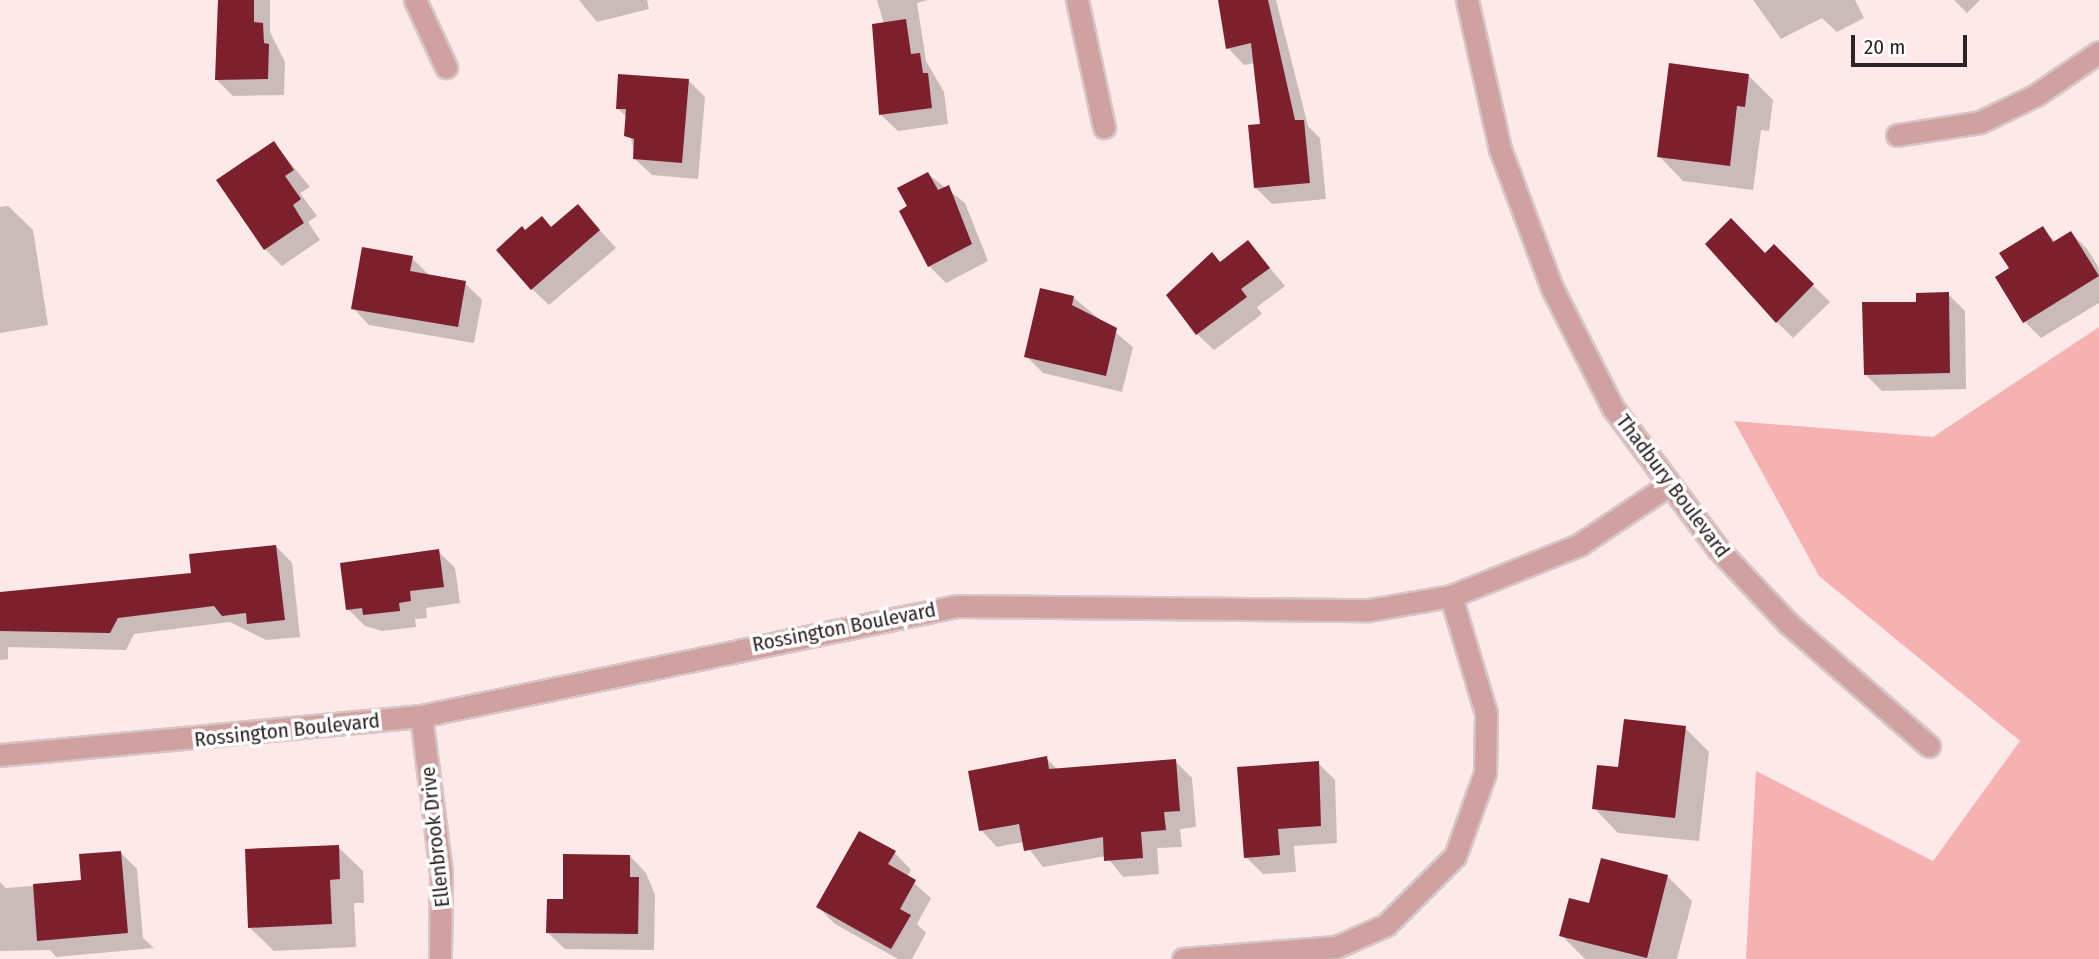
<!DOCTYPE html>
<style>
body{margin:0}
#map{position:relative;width:2099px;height:959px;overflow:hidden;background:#fde9e9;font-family:"Fira Sans Condensed",sans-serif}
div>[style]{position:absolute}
.green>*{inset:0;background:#f6b1b3}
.shadow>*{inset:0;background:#0003}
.building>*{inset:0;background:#7b202c}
.roads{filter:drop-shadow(2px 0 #d8c5c5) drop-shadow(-2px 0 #d8c5c5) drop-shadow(0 2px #d8c5c5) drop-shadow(0 -2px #d8c5c5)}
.minor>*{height:21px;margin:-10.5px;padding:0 10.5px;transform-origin:10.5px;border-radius:10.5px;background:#d0a1a1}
span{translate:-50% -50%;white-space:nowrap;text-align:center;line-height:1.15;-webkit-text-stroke:7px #fff;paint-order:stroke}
.street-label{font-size:21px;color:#2e2222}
.scale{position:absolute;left:1851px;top:35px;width:116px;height:32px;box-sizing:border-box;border:4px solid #2e2222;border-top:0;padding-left:9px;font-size:21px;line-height:24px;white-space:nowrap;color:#2e2222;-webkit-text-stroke:5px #fff;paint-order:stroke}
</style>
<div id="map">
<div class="green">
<div style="clip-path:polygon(2099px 327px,2099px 959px,1746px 959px,1756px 771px,1933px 861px,2020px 741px,1819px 576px,1734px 421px,1933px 437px)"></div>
</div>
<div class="shadow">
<div style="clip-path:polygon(218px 0,270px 0,270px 32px,285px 62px,284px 95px,233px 96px,217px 80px)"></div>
<div style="clip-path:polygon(579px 0,647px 0,649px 9px,597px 22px)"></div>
<div style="clip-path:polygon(877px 0,928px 0,917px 3px,926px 61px,944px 92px,948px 124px,898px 131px,881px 115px,884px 24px)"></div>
<div style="clip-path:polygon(1219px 0,1276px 0,1308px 126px,1320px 138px,1326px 199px,1272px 204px,1256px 188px,1262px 125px,1255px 63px,1244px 65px,1228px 48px)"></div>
<div style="clip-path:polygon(1753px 0,1855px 0,1864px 18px,1837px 32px,1822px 18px,1781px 39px)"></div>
<div style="clip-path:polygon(1954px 0,1980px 0,1967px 13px)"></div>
<div style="clip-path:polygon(1748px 75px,1773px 100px,1769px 131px,1761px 130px,1753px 190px,1683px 181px,1659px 156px)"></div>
<div style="clip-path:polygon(688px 80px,705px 97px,698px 179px,652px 175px,635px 159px,627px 117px,617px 108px)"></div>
<div style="clip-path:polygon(274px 143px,310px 187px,300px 193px,317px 216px,308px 222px,320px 240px,282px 266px,265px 249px)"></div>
<div style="clip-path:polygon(928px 174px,965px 203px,988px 261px,946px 283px,929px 266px,909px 207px)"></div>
<div style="clip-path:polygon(8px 206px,33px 230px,48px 325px,0 333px,0 207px)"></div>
<div style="clip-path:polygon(578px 206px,616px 248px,549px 305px,532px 289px,551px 228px)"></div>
<div style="clip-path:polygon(2042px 228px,2056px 242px,2071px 233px,2087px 249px,2099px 268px,2099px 303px,2041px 338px,2025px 322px,2011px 269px)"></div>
<div style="clip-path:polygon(1248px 242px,1285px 286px,1257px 307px,1262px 314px,1214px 350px,1197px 334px,1212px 254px,1221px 263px)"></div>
<div style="clip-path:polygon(1774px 247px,1830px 302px,1793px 338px,1777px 322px,1765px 255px)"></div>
<div style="clip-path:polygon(412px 258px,429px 275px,465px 283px,482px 300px,474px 343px,369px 325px,353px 308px)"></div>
<div style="clip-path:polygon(1948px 294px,1965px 311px,1966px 389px,1882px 391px,1865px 374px,1918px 303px)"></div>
<div style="clip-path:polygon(1074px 298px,1133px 347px,1122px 392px,1043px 373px,1026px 356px)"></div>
<div style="clip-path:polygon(276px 546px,292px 563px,300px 637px,266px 640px,230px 622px,134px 634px,126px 650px,8px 647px,8px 659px,0 660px,0 594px,193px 574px)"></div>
<div style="clip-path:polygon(438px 551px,455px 568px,460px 603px,426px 608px,427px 618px,415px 619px,416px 627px,382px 631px,365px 626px,348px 609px)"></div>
<div style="clip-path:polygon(1685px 728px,1709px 752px,1699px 841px,1618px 833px,1594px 808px,1620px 769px)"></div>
<div style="clip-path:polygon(1046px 758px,1058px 770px,1175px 761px,1192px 778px,1196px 827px,1180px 829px,1182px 847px,1157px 848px,1159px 874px,1123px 877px,1106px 856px,1043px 867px,1024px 842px,997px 847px,981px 830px)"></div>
<div style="clip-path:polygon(1318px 763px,1335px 780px,1337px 843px,1294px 846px,1296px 872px,1263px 874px,1246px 857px)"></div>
<div style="clip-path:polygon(338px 847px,363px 871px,364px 903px,354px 903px,356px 947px,274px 951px,249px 927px)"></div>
<div style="clip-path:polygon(120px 852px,137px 869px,143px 938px,154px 948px,56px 957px,50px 950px,0 951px,0 882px,6px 888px,83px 882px)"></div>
<div style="clip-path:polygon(895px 853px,911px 870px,907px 877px,931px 898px,917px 924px,926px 933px,912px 959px,898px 959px,835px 924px,818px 907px)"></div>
<div style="clip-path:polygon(630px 856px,646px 873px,655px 895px,654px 950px,565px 949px,548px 933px)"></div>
<div style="clip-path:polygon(1667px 876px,1692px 901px,1677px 959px,1585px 959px,1561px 935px,1591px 905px)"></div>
</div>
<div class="building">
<div style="clip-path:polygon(218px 0,254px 0,254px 22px,263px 23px,264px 43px,269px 44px,268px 79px,215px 80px)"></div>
<div style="clip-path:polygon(1218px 0,1268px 0,1295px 120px,1304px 120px,1310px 183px,1254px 188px,1248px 125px,1260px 124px,1251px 43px,1226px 49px)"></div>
<div style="clip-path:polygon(906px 19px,911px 54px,920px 53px,923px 73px,928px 73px,932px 108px,879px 115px,872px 24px)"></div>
<div style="clip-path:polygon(1669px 63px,1749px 74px,1745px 107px,1737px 106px,1730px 166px,1657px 157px)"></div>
<div style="clip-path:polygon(618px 74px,689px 79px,682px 163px,633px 159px,634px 139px,624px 136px,626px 109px,616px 109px)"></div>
<div style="clip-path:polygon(274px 141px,294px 170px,285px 176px,301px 199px,293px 205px,304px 223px,264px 250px,216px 180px)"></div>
<div style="clip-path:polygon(928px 172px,938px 190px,949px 185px,972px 244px,928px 267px,899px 211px,907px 206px,897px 188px)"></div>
<div style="clip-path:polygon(578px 204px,600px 230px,531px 290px,496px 250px,522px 226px,525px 230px,542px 216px,551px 227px)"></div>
<div style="clip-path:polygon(1731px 218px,1765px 253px,1774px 244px,1814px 284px,1776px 323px,1705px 244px)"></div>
<div style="clip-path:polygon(2043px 226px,2053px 242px,2071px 231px,2099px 276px,2023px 323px,1995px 277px,2009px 268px,1999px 253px)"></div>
<div style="clip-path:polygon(1248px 240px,1270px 268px,1241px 289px,1247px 297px,1196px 335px,1166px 295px,1212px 252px,1220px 262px)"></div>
<div style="clip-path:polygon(362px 247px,413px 256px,410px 271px,466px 281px,458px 327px,351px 309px)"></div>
<div style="clip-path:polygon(1040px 288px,1074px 296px,1072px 305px,1117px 328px,1106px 376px,1024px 357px)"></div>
<div style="clip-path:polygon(1949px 292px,1950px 373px,1864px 375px,1862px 302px,1916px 302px,1916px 293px)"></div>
<div style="clip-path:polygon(276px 545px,285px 620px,247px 624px,246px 613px,222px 616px,214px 606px,118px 618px,110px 633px,0 631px,0 592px,191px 573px,189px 554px)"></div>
<div style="clip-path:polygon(439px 549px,444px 587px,410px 591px,411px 601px,399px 603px,400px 611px,363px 615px,362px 608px,346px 610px,340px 563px)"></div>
<div style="clip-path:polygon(1624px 719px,1686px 726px,1675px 818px,1592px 809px,1597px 765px,1618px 767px)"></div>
<div style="clip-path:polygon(1047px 756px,1049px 769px,1176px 759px,1180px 811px,1164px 812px,1166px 830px,1141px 832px,1143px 858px,1104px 861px,1103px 837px,1024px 851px,1019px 824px,979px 831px,968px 771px)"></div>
<div style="clip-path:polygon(1319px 761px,1321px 826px,1278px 829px,1280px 855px,1244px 858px,1237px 767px)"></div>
<div style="clip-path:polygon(859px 831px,896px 851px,888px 864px,916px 880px,900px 909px,911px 915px,891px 949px,816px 907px)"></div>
<div style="clip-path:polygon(339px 845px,340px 879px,330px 880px,332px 924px,248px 928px,245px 849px)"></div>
<div style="clip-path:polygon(121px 851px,128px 933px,37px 941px,33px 884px,81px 880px,79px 854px)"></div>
<div style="clip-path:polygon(563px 854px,630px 855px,630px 877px,639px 877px,638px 934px,546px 933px,547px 899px,563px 899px)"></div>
<div style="clip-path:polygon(1601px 858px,1668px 875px,1647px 958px,1559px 936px,1569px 898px,1589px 903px)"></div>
</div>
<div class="roads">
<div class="minor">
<div style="left:415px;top:0;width:74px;rotate:65.2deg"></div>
<div style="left:1077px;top:0;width:130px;rotate:78deg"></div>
<div style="left:1467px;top:0;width:153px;rotate:77.5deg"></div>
<div style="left:1500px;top:149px;width:148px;rotate:69.5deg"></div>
<div style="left:1552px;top:288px;width:135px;rotate:63.1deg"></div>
<div style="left:1613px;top:408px;width:176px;rotate:53.3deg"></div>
<div style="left:1718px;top:549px;width:102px;rotate:46.6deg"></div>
<div style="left:1788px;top:623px;width:187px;rotate:41.1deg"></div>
<div style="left:1897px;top:135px;width:84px;rotate:-8.9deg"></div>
<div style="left:1980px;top:122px;width:62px;rotate:-25.7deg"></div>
<div style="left:2036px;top:95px;width:76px;rotate:-34.3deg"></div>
<div style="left:421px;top:716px;width:158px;rotate:82.7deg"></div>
<div style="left:441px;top:873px;width:86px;rotate:90.7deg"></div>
<div style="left:0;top:755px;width:423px;rotate:-5.3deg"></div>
<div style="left:421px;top:716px;width:547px;rotate:-11.6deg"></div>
<div style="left:957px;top:606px;width:412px;rotate:0.6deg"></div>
<div style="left:1369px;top:610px;width:83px;rotate:-9.7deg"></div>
<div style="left:1451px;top:596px;width:138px;rotate:-21.7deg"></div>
<div style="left:1579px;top:545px;width:106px;rotate:-33.8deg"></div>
<div style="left:1183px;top:959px;width:153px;rotate:-4.5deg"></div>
<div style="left:1336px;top:947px;width:55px;rotate:-23.7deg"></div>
<div style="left:1386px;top:925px;width:98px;rotate:-45deg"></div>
<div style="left:1455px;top:856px;width:88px;rotate:-70.1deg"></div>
<div style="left:1485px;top:773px;width:60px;rotate:-89deg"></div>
<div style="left:1486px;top:713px;width:122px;rotate:-106.7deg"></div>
</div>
</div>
<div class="street-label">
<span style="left:1673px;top:486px;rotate:53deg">Thadbury Boulevard</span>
<span style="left:844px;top:627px;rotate:-11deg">Rossington Boulevard</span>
<span style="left:287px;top:730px;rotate:-6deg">Rossington Boulevard</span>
<span style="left:435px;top:837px;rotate:-96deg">Ellenbrook Drive</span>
</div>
<div class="scale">20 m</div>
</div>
